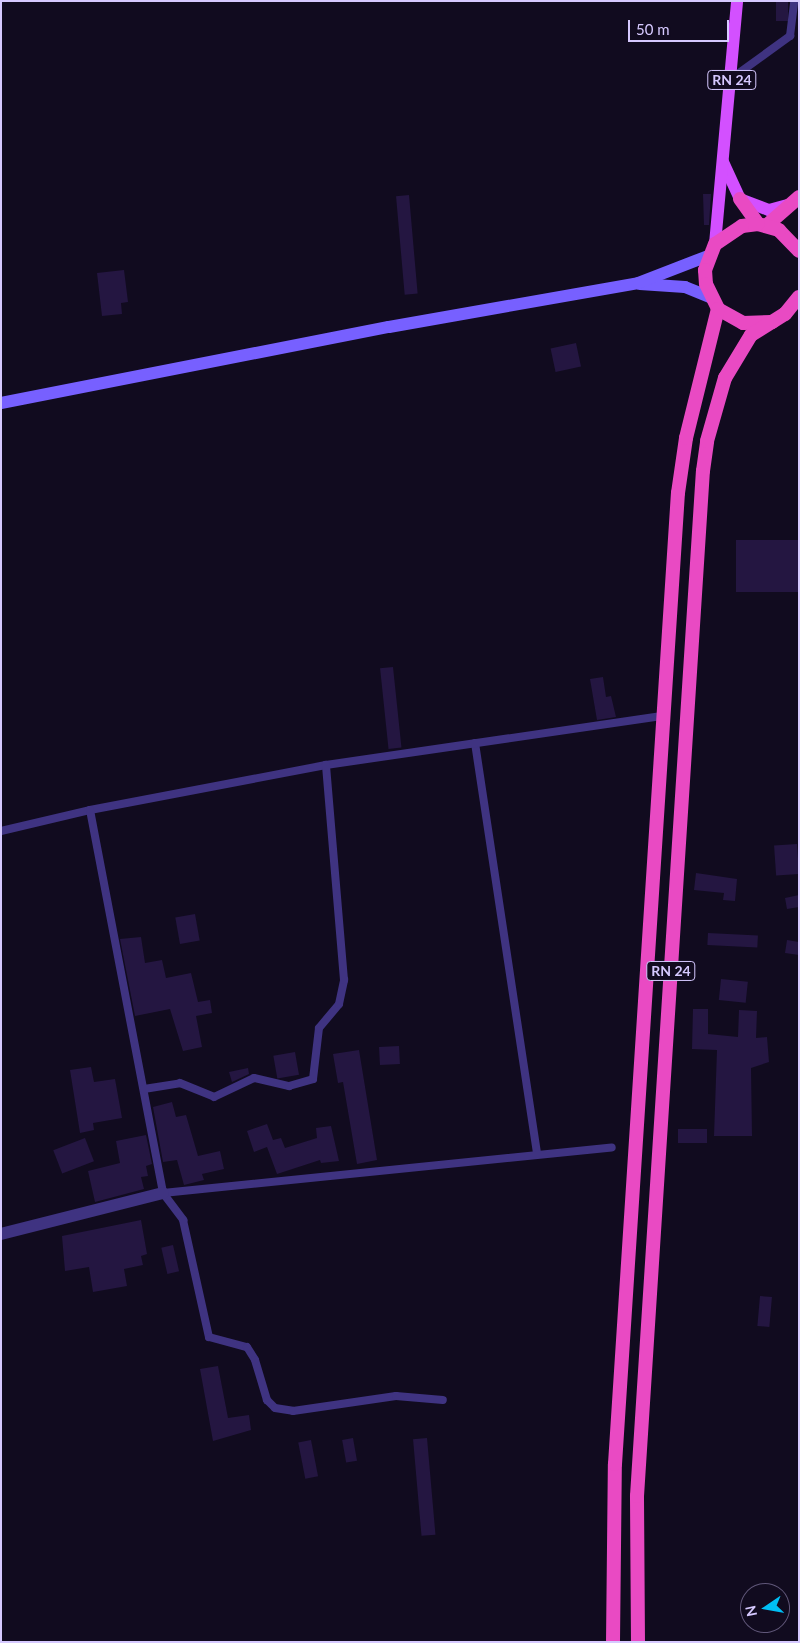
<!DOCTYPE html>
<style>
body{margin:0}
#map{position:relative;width:800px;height:1643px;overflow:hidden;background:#110b1f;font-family:Lato,sans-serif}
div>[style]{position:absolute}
.building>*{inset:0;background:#241641;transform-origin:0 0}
.service>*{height:8px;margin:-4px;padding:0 4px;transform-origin:4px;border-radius:4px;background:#3f3381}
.minor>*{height:12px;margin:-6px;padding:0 6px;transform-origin:6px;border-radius:6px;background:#3f3381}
.secondary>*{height:12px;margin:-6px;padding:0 6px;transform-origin:6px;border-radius:6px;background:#7760ff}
.primary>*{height:12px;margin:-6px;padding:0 6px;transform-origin:6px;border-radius:6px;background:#d350ff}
.trunk>*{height:14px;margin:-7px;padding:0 7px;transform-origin:7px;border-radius:7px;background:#e94ac3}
span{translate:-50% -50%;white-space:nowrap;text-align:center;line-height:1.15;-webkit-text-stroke:4.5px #110b1f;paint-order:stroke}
.shield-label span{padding:1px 4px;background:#110b1f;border:1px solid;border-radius:4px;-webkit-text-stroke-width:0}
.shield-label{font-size:14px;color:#d6c9ff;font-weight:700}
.frame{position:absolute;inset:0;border:2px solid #d6c9ff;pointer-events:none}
.north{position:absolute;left:740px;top:1583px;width:50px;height:50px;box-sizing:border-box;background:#110b1f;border:1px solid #605779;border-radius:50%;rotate:258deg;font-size:14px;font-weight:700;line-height:20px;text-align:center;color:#d6c9ff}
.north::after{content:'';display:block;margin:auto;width:18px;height:22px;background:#00bef4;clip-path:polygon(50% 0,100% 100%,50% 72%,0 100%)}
.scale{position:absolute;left:628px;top:20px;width:101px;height:22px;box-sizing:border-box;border:2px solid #d6c9ff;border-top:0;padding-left:6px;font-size:15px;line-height:18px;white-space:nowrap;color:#d6c9ff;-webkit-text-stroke:4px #110b1f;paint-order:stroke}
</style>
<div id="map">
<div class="building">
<div style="left:776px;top:1px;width:12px;height:20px"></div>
<div style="clip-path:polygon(703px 194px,711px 194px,709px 225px,704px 225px)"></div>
<div style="left:409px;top:195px;width:99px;height:13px;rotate:85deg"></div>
<div style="clip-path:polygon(124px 270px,128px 302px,121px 303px,122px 314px,102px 316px,97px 273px)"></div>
<div style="left:576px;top:343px;width:24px;height:26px;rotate:78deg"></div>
<div style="left:799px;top:540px;width:52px;height:63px;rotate:90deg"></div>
<div style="left:393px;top:667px;width:81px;height:13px;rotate:84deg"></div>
<div style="clip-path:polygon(603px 677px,606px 697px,611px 696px,616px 717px,597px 720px,590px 679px)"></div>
<div style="left:797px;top:844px;width:30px;height:23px;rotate:86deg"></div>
<div style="clip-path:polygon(696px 873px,737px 879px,735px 901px,723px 900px,724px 893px,694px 890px)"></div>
<div style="clip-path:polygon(799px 895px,799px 907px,787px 909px,785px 898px)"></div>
<div style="left:195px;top:914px;width:27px;height:20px;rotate:80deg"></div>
<div style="left:708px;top:933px;width:50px;height:12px;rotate:3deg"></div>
<div style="clip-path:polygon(141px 937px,145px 963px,162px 960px,166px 978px,191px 973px,198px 1002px,210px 1000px,212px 1013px,196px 1016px,202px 1047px,183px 1051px,170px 1009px,135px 1016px,120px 939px)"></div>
<div style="clip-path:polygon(787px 940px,799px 942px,799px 955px,785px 953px)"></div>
<div style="left:721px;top:979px;width:27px;height:21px;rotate:6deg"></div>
<div style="clip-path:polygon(693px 1009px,708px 1009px,708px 1034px,738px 1037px,739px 1010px,757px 1011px,756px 1038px,767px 1037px,769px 1062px,751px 1068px,752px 1136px,714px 1136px,717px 1050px,692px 1049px)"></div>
<div style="left:399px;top:1046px;width:18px;height:20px;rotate:87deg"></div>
<div style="clip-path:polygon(359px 1050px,377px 1160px,357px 1164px,343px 1082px,338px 1083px,333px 1054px)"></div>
<div style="left:295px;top:1052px;width:23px;height:22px;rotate:80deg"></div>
<div style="clip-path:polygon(91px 1067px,94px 1082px,115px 1079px,122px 1118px,93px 1123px,94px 1130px,80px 1133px,70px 1070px)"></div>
<div style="clip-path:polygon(248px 1068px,249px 1074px,232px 1082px,229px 1072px)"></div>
<div style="clip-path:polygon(172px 1102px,176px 1117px,186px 1115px,198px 1156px,220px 1151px,224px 1169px,202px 1174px,204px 1180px,184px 1185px,177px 1160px,163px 1162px,153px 1107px)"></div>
<div style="clip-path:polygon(267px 1124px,273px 1140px,281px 1138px,285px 1148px,317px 1138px,316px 1128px,331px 1126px,339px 1161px,321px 1163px,320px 1160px,277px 1174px,267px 1147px,254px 1152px,247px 1131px)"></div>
<div style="left:678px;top:1129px;width:29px;height:14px"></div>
<div style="clip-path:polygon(146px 1135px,152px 1164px,146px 1166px,148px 1176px,141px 1177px,144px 1189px,95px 1202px,88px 1171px,120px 1163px,116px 1141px)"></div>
<div style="left:85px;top:1138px;width:25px;height:34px;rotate:69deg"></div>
<div style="clip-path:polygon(141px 1220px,147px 1254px,141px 1256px,143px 1265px,124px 1269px,127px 1286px,93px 1292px,89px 1267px,65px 1271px,62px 1236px)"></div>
<div style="left:173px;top:1245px;width:27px;height:12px;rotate:77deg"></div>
<div style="left:760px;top:1296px;width:12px;height:30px;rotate:5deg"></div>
<div style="clip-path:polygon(218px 1366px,228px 1418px,249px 1415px,251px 1430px,213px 1441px,200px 1369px)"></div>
<div style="left:353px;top:1438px;width:23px;height:11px;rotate:80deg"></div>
<div style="left:427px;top:1438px;width:97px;height:14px;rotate:85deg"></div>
<div style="left:311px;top:1440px;width:37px;height:13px;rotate:79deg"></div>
</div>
<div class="service">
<div style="left:732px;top:78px;width:72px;rotate:-35.9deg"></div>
<div style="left:790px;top:36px;width:35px;rotate:-83deg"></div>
<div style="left:475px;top:743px;width:416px;rotate:81.4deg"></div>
<div style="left:90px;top:810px;width:240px;rotate:-10.8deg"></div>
<div style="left:326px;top:765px;width:341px;rotate:-8.3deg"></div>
<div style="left:1px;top:831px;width:91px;rotate:-13.3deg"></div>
<div style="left:90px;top:810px;width:390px;rotate:79.2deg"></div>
<div style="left:163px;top:1193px;width:451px;rotate:-5.8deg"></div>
<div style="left:144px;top:1089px;width:36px;rotate:-9deg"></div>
<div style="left:180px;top:1083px;width:37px;rotate:22deg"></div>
<div style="left:214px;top:1097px;width:44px;rotate:-25.4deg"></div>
<div style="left:254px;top:1078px;width:36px;rotate:13deg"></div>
<div style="left:289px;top:1086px;width:25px;rotate:-16deg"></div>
<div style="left:313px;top:1079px;width:51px;rotate:-83.3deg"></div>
<div style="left:319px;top:1028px;width:31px;rotate:-50deg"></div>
<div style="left:339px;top:1004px;width:25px;rotate:-78deg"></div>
<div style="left:344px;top:980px;width:216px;rotate:-94.8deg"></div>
<div style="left:163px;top:1193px;width:34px;rotate:53deg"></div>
<div style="left:183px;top:1220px;width:120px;rotate:77.5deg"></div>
<div style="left:209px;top:1337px;width:39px;rotate:15deg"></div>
<div style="left:247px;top:1347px;width:15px;rotate:58deg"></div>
<div style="left:255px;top:1360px;width:42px;rotate:73.3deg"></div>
<div style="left:267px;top:1400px;width:11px;rotate:45deg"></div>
<div style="left:275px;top:1408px;width:18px;rotate:9deg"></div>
<div style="left:293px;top:1411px;width:104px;rotate:-8.3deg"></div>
<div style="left:396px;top:1396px;width:47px;rotate:4.9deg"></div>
</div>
<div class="minor">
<div style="left:1px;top:1234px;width:167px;rotate:-14.2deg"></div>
</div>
<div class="secondary">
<div style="left:640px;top:284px;width:45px;rotate:3.8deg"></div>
<div style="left:685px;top:287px;width:27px;rotate:22deg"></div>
<div style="left:1px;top:403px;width:395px;rotate:-11.1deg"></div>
<div style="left:389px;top:327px;width:253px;rotate:-10deg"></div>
<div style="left:638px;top:283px;width:75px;rotate:-21.1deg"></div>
</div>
<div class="primary">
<div style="left:723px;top:162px;width:41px;rotate:65.3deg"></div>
<div style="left:740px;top:199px;width:31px;rotate:21deg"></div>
<div style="left:769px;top:210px;width:20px;rotate:-15deg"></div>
<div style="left:715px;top:244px;width:244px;rotate:-84.8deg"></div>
</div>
<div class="trunk">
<div style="left:740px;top:199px;width:31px;rotate:54deg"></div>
<div style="left:766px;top:226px;width:44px;rotate:-41.3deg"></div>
<div style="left:799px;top:251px;width:29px;rotate:-134deg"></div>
<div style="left:779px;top:230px;width:22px;rotate:-164deg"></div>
<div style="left:758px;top:224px;width:16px;rotate:173deg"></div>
<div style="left:742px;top:226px;width:32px;rotate:146deg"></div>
<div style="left:715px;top:244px;width:28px;rotate:111deg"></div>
<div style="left:705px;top:270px;width:14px;rotate:86deg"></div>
<div style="left:706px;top:284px;width:28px;rotate:64deg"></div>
<div style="left:718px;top:309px;width:29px;rotate:29deg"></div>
<div style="left:743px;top:323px;width:29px;rotate:-2deg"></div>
<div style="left:772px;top:322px;width:15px;rotate:-32deg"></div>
<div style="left:785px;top:314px;width:22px;rotate:-51deg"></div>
<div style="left:613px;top:1642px;width:178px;rotate:-89.4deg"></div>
<div style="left:615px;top:1464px;width:973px;rotate:-86.29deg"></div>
<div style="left:678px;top:493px;width:56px;rotate:-81.7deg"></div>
<div style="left:686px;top:438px;width:133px;rotate:-76.1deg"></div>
<div style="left:638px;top:1642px;width:146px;rotate:-90.4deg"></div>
<div style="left:637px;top:1496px;width:1027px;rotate:-86.32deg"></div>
<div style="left:703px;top:471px;width:30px;rotate:-82deg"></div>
<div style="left:707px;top:441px;width:66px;rotate:-74.1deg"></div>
<div style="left:725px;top:378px;width:50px;rotate:-58.8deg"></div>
<div style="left:751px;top:335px;width:25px;rotate:-32deg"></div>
</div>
<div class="shield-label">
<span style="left:732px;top:80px">RN 24</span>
<span style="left:671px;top:971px">RN 24</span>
</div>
<div class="frame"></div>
<div class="north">N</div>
<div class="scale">50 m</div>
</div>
